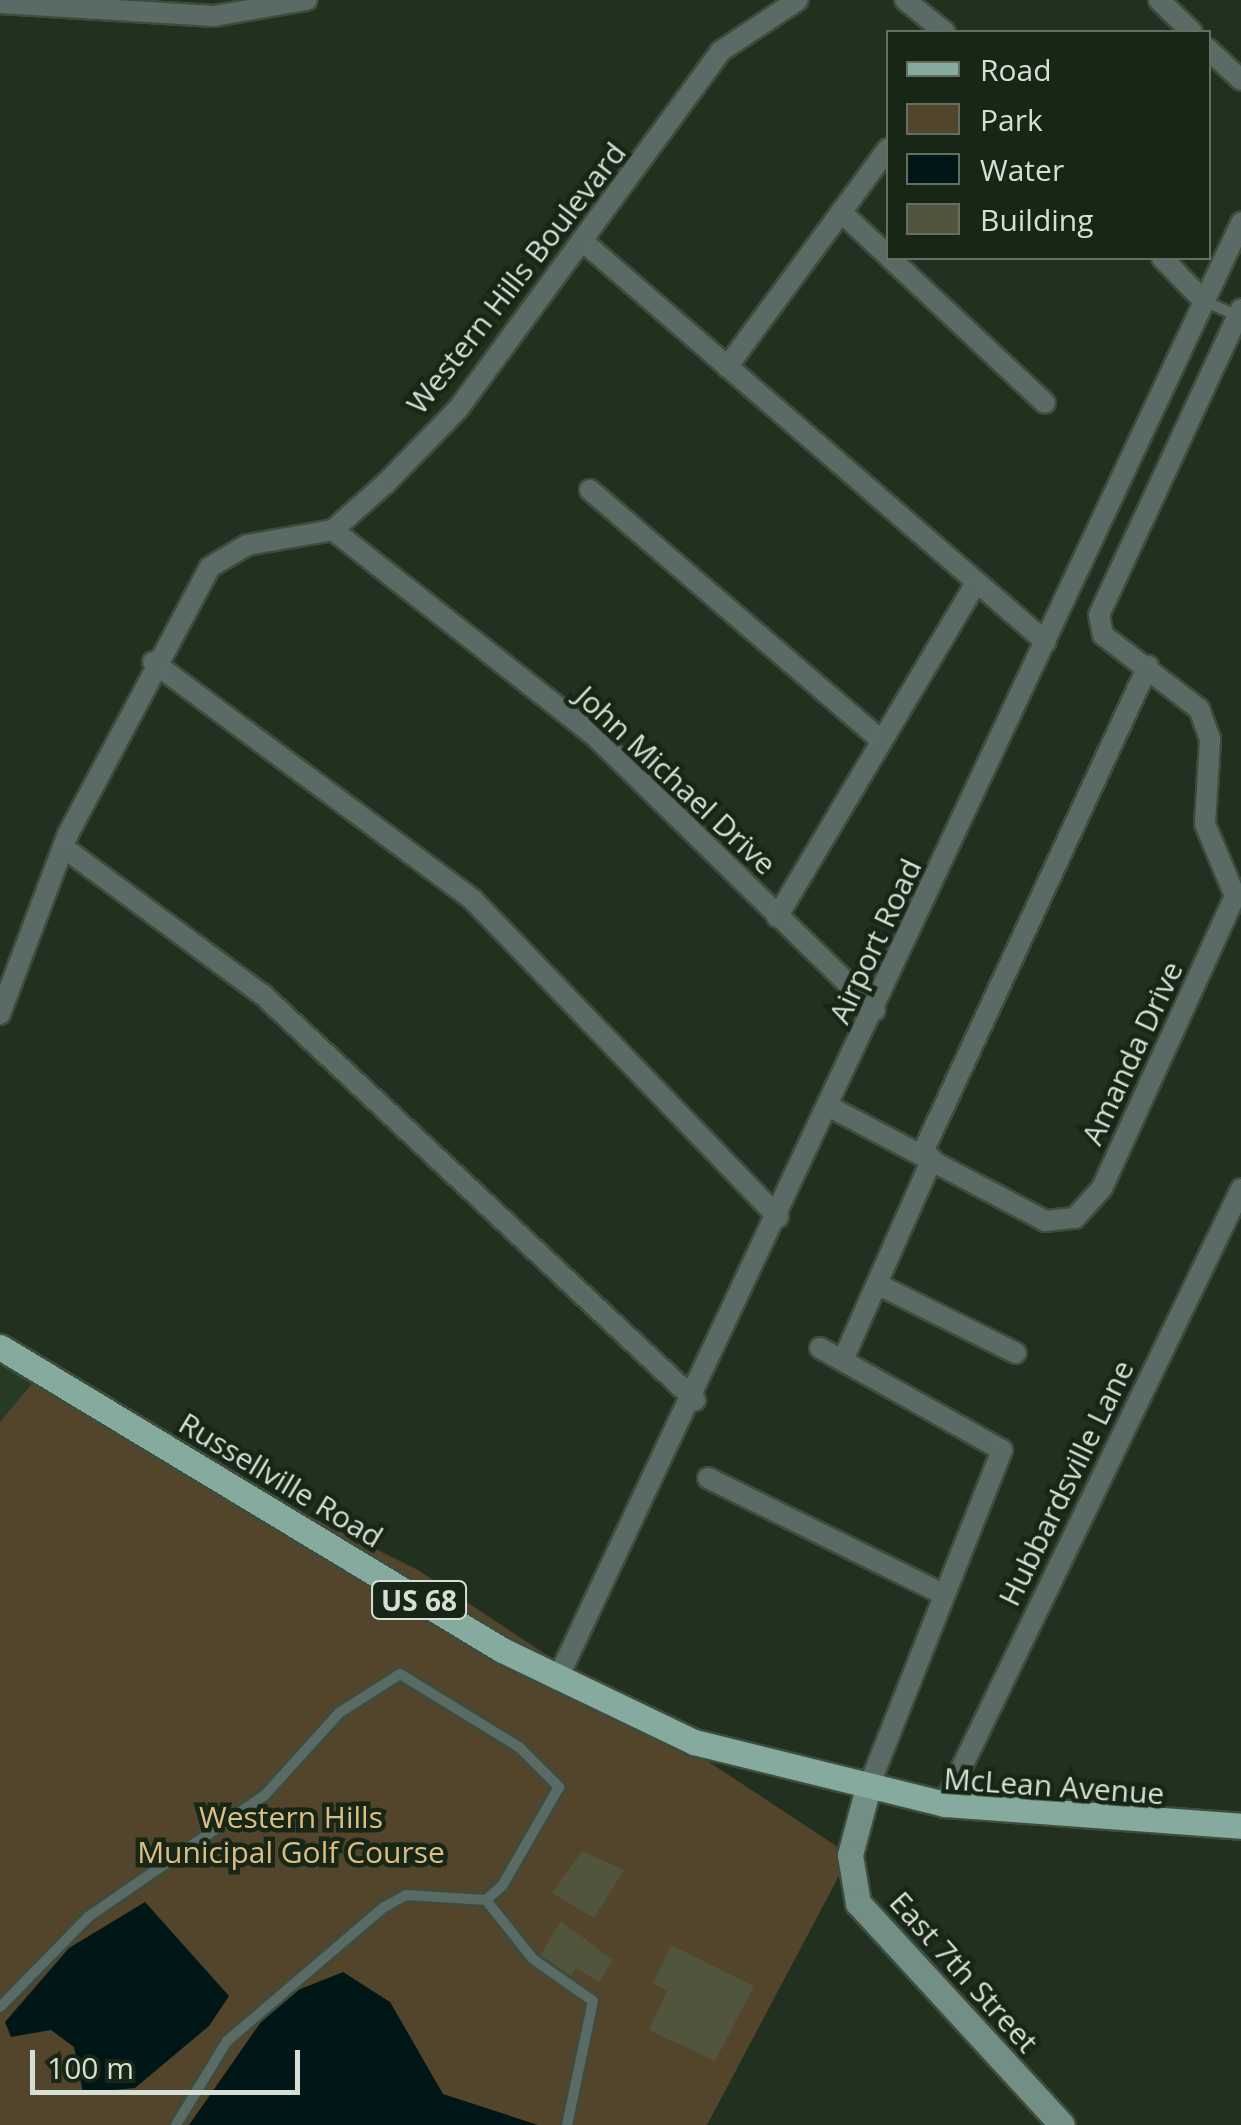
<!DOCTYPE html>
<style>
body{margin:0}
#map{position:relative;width:1241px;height:2125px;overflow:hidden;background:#21301f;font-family:"Open Sans",sans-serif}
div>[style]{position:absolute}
.built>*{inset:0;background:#263b24}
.green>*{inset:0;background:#52452c}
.water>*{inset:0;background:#001617}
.building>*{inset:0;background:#52553d}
.roads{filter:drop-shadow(2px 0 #3e4c3c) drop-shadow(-2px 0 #3e4c3c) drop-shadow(0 2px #3e4c3c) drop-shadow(0 -2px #3e4c3c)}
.service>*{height:10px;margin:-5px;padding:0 5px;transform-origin:5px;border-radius:5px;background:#5a6b65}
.minor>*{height:20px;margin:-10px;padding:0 10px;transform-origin:10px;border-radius:10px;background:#5a6b65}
.secondary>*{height:25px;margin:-12.5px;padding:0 12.5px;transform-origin:12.5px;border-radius:12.5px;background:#738e84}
.primary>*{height:25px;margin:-12.5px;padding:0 12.5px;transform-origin:12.5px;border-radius:12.5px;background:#86aa9d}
span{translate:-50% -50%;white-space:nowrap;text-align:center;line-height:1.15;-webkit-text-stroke:9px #172615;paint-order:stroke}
.shield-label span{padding:2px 8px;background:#172615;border:2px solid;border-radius:8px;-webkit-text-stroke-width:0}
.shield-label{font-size:28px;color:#d5dfd4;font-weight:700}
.street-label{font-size:30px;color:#d5dfd4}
.park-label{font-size:30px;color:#dbbe85}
.legend{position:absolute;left:886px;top:30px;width:325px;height:230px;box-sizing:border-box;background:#172615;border:2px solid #637061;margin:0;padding:12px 18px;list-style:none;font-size:30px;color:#d5dfd4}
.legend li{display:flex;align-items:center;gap:20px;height:50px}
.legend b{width:50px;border:2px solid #637061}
.scale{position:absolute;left:30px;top:2050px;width:270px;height:45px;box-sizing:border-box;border:5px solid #d5dfd4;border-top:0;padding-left:12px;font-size:30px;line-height:35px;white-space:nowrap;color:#d5dfd4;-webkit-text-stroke:8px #172615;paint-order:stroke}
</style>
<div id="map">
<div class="built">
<div style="clip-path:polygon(0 1360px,35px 1380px,0 1422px)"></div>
</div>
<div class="green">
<div style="clip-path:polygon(35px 1380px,418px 1570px,850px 1855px,707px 2125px,0 2125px,0 1422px)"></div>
</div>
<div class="water">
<div style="clip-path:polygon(145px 1902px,229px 1996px,209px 2026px,135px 2088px,83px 2093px,74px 2047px,51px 2030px,11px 2037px,5px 2022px,69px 1948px)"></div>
<div style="clip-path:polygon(343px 1972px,390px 2002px,443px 2094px,538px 2125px,189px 2125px,263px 2019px,293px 1992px)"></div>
</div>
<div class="building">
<div style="clip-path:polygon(582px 1851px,624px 1870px,594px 1918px,552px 1893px)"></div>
<div style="clip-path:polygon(561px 1921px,613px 1960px,599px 1982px,576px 1968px,569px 1979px,538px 1959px)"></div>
<div style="clip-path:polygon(671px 1945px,754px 1986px,715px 2061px,649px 2030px,667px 1991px,653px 1983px)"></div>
</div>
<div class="roads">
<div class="service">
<div style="left:1204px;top:301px;width:37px;rotate:24deg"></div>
<div style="left:486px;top:1900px;width:75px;rotate:51.5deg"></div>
<div style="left:533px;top:1959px;width:73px;rotate:35deg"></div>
<div style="left:593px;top:2001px;width:127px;rotate:101.8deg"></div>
<div style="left:0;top:2007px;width:126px;rotate:-45.6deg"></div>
<div style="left:88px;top:1917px;width:215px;rotate:-34.6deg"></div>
<div style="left:265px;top:1795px;width:110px;rotate:-47.9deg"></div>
<div style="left:339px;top:1713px;width:72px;rotate:-32.6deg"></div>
<div style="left:400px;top:1674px;width:140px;rotate:31.5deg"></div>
<div style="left:519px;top:1747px;width:57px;rotate:45deg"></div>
<div style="left:559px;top:1787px;width:114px;rotate:119.9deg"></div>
<div style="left:502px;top:1886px;width:21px;rotate:139deg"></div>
<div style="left:486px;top:1900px;width:80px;rotate:-176.4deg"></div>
<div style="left:406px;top:1895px;width:25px;rotate:151deg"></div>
<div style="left:384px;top:1907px;width:206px;rotate:139.5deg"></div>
<div style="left:227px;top:2041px;width:98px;rotate:121.3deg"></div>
</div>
<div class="minor">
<div style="left:905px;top:0;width:51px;rotate:38.7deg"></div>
<div style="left:1159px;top:0;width:46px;rotate:44.1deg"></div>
<div style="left:0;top:3px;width:214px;rotate:3.5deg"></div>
<div style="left:214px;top:16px;width:94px;rotate:-9.8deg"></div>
<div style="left:1208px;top:49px;width:45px;rotate:43.2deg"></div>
<div style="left:841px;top:212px;width:64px;rotate:43.1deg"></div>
<div style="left:586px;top:244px;width:608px;rotate:40.87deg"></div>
<div style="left:890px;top:258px;width:212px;rotate:43.1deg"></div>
<div style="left:1162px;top:258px;width:60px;rotate:45.7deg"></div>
<div style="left:727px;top:367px;width:271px;rotate:-53.6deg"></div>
<div style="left:590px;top:490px;width:381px;rotate:40.7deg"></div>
<div style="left:333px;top:530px;width:336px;rotate:38.2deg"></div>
<div style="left:597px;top:738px;width:389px;rotate:44.4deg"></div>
<div style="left:153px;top:662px;width:399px;rotate:36.6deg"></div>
<div style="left:473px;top:900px;width:440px;rotate:46.1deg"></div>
<div style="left:63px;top:847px;width:247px;rotate:36.5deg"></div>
<div style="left:262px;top:994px;width:594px;rotate:43.16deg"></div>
<div style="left:777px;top:917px;width:385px;rotate:-59.2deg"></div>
<div style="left:0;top:1014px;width:192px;rotate:-69.3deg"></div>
<div style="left:68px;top:834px;width:302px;rotate:-62deg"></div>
<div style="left:210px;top:567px;width:43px;rotate:-30.7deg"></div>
<div style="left:247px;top:545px;width:87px;rotate:-9.9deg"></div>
<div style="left:333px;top:530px;width:71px;rotate:-41.6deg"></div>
<div style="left:386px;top:483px;width:103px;rotate:-45.8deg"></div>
<div style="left:458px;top:409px;width:444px;rotate:-53.7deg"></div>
<div style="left:721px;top:51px;width:92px;rotate:-33.5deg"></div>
<div style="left:830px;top:1107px;width:243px;rotate:27.9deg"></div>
<div style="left:1045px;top:1221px;width:30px;rotate:-6deg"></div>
<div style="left:1075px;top:1218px;width:40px;rotate:-48deg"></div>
<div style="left:1102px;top:1188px;width:321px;rotate:-65.5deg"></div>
<div style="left:1235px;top:896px;width:78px;rotate:-112.6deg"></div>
<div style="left:1205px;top:824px;width:85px;rotate:-86.6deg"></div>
<div style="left:1210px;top:739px;width:32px;rotate:-110deg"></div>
<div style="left:1199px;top:709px;width:121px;rotate:-142.4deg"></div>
<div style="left:1103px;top:635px;width:20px;rotate:-101deg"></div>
<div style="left:1099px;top:615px;width:337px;rotate:-65.1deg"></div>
<div style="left:922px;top:1154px;width:538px;rotate:-65.15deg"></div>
<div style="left:877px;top:1284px;width:155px;rotate:26.4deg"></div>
<div style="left:820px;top:1348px;width:209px;rotate:29.3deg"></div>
<div style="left:1002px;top:1450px;width:367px;rotate:111.6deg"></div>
<div style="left:843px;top:1360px;width:220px;rotate:-66.1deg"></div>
<div style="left:708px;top:1478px;width:262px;rotate:26.3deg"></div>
<div style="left:557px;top:1680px;width:1610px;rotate:-64.85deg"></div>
<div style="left:944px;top:1804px;width:683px;rotate:-64.22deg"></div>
</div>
<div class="secondary">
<div style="left:867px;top:1791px;width:66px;rotate:104.9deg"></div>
<div style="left:850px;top:1855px;width:49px;rotate:80.5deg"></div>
<div style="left:858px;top:1903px;width:301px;rotate:47.4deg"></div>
</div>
<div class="primary">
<div style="left:0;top:1347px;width:586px;rotate:31.11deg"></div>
<div style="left:502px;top:1650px;width:213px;rotate:25.6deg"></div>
<div style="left:694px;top:1742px;width:258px;rotate:13.9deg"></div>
<div style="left:944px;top:1804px;width:298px;rotate:4.2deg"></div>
</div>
</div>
<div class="shield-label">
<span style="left:419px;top:1600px">US 68</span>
</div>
<div class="street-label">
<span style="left:516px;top:278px;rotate:-52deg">Western Hills Boulevard</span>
<span style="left:676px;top:780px;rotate:43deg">John Michael Drive</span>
<span style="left:875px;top:941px;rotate:-65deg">Airport Road</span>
<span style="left:1132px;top:1053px;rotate:-65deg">Amanda Drive</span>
<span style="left:281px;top:1480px;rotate:31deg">Russellville Road</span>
<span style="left:1066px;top:1483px;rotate:-64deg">Hubbardsville Lane</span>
<span style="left:1054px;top:1786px;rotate:4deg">McLean Avenue</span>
<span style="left:964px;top:1972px;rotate:48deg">East 7th Street</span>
</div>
<div class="park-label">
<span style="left:291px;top:1834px">Western Hills<br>Municipal Golf Course</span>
</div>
<ul class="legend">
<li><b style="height:12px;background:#86aa9d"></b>Road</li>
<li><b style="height:28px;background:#52452c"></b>Park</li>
<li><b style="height:28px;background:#001617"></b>Water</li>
<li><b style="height:28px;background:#52553d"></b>Building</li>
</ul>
<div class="scale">100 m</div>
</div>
